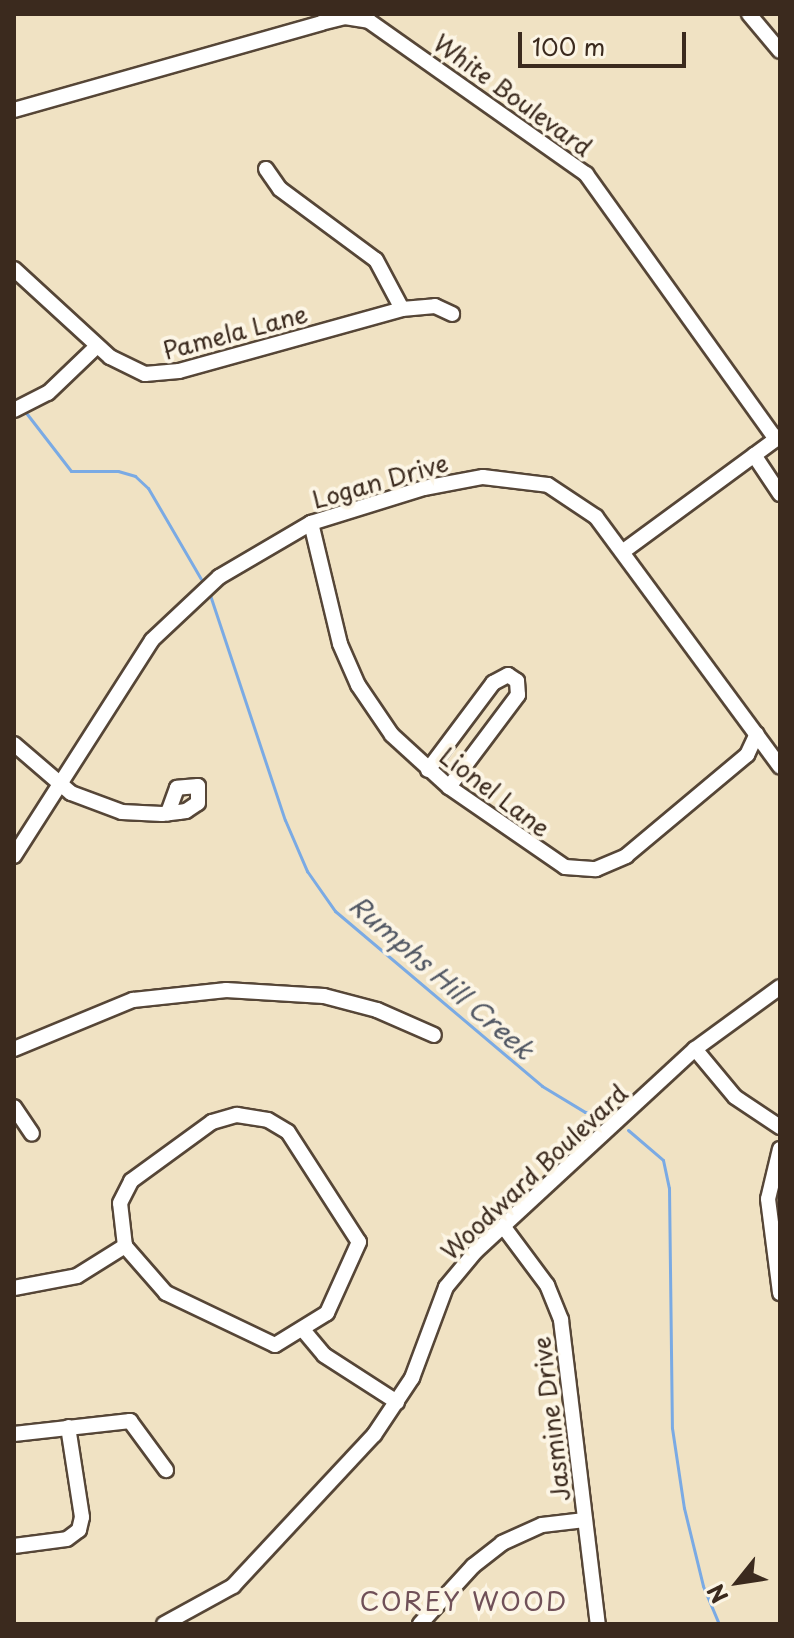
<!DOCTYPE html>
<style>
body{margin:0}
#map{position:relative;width:794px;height:1638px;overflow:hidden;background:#f0e2c3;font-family:"Playpen Sans",sans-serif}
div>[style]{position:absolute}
.stream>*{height:3px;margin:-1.5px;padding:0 1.5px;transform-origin:1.5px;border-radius:1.5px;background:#7aaae4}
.roads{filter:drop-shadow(2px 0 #564637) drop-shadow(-2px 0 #564637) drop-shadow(0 2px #564637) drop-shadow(0 -2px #564637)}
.minor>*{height:14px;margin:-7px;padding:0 7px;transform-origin:7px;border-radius:7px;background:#fff}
span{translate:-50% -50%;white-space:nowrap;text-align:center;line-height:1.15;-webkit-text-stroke:8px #fcf5e5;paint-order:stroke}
.street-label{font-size:24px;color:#3b2a1e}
.water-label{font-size:26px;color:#515763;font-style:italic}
.neighbourhood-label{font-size:26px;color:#705058;letter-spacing:2px}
.frame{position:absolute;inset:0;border:16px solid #3b2a1e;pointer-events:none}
.north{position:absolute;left:698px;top:1542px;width:80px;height:80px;-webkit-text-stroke:6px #fcf5e5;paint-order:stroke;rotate:240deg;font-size:22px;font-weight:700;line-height:32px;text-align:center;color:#3b2a1e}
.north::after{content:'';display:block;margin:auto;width:28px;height:36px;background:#3b2a1e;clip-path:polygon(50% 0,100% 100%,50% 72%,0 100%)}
.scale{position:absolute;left:518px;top:32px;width:168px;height:36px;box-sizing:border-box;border:4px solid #3b2a1e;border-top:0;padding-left:10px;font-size:24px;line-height:28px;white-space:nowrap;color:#3b2a1e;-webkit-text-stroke:6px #fcf5e5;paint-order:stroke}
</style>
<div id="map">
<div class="stream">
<div style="left:14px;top:399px;width:1px;rotate:90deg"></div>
<div style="left:27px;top:414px;width:72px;rotate:52.3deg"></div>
<div style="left:71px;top:471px;width:47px"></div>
<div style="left:118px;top:471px;width:18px;rotate:16deg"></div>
<div style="left:135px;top:476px;width:18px;rotate:43deg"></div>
<div style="left:148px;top:488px;width:105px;rotate:59.8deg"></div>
<div style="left:210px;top:595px;width:237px;rotate:71.6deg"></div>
<div style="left:285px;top:820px;width:56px;rotate:66.7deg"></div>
<div style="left:307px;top:871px;width:49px;rotate:55deg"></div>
<div style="left:335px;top:911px;width:271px;rotate:40.2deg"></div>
<div style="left:542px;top:1086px;width:50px;rotate:31.2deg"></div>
<div style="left:585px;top:1112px;width:28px;rotate:6deg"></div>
<div style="left:628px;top:1130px;width:46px;rotate:40.6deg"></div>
<div style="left:663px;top:1160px;width:29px;rotate:78deg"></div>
<div style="left:669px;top:1188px;width:240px;rotate:89.3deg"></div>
<div style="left:672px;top:1428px;width:81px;rotate:81.5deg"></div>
<div style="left:684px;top:1508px;width:80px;rotate:76.3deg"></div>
<div style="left:703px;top:1586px;width:41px;rotate:67.2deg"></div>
</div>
<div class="roads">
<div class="minor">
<div style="left:749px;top:14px;width:48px;rotate:50deg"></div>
<div style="left:14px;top:110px;width:319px;rotate:-15.8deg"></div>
<div style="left:321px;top:23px;width:25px;rotate:-14deg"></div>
<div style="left:345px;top:17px;width:24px;rotate:9deg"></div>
<div style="left:369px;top:21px;width:266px;rotate:35.2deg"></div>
<div style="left:586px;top:174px;width:326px;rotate:54.4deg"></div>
<div style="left:266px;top:169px;width:24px;rotate:55deg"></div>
<div style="left:280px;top:189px;width:119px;rotate:36.5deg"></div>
<div style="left:376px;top:260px;width:55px;rotate:62deg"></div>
<div style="left:14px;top:269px;width:130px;rotate:42.5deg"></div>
<div style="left:110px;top:357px;width:39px;rotate:26deg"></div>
<div style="left:145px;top:374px;width:34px;rotate:-5deg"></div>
<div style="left:179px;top:371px;width:231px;rotate:-15.5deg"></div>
<div style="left:402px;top:309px;width:33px;rotate:-5deg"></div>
<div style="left:435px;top:306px;width:19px;rotate:25deg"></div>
<div style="left:14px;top:410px;width:38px;rotate:-27deg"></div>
<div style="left:48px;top:393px;width:68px;rotate:-43.8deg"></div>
<div style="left:754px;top:455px;width:47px;rotate:56.3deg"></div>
<div style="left:311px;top:523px;width:124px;rotate:76.5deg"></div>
<div style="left:340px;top:644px;width:45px;rotate:66.3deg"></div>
<div style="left:358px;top:685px;width:60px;rotate:55.8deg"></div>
<div style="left:392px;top:735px;width:77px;rotate:42.4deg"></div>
<div style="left:449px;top:787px;width:141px;rotate:34.6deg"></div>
<div style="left:565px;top:867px;width:31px;rotate:4deg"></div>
<div style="left:596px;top:869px;width:33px;rotate:-23deg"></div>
<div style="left:626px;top:856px;width:158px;rotate:-39.9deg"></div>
<div style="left:747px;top:755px;width:23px;rotate:-65deg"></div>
<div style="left:625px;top:550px;width:192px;rotate:-36.3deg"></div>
<div style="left:14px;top:744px;width:75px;rotate:40.7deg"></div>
<div style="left:71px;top:793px;width:54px;rotate:20.4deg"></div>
<div style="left:122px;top:812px;width:40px;rotate:2.9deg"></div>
<div style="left:162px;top:814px;width:17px;rotate:-7deg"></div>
<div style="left:179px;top:812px;width:7px;rotate:-8deg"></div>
<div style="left:186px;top:811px;width:14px;rotate:-34deg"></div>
<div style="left:198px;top:803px;width:17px;rotate:-90deg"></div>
<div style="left:198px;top:786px;width:21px;rotate:175deg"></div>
<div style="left:177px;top:788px;width:27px;rotate:110deg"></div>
<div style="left:428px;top:770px;width:109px;rotate:-53.2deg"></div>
<div style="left:493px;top:683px;width:17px;rotate:-28deg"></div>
<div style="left:508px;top:675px;width:11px;rotate:34deg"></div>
<div style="left:517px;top:681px;width:14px;rotate:86deg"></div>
<div style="left:518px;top:695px;width:115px;rotate:126.9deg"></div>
<div style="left:14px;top:856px;width:256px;rotate:-57.4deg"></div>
<div style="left:152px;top:640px;width:92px;rotate:-43.2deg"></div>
<div style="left:219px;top:577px;width:107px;rotate:-30.4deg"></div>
<div style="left:311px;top:523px;width:118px;rotate:-17.2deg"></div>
<div style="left:424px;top:488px;width:60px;rotate:-10.6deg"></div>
<div style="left:483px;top:477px;width:65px;rotate:7deg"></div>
<div style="left:548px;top:485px;width:58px;rotate:33.7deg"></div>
<div style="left:596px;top:517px;width:310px;rotate:53.6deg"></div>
<div style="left:14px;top:1049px;width:129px;rotate:-22.4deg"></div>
<div style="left:133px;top:1000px;width:94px;rotate:-6.1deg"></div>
<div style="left:226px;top:990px;width:98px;rotate:3.5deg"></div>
<div style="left:324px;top:996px;width:55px;rotate:14.8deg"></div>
<div style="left:377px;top:1010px;width:62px;rotate:23.7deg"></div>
<div style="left:695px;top:1049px;width:62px;rotate:50.2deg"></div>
<div style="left:735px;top:1097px;width:54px;rotate:33.7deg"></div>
<div style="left:14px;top:1107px;width:32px;rotate:56deg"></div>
<div style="left:237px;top:1115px;width:31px;rotate:9deg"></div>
<div style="left:268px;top:1120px;width:23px;rotate:31deg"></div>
<div style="left:288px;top:1132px;width:131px;rotate:57.2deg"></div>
<div style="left:359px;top:1242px;width:78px;rotate:114.3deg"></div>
<div style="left:327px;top:1313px;width:61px;rotate:148.4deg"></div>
<div style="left:275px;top:1345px;width:121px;rotate:-154.5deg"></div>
<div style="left:166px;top:1293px;width:62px;rotate:-131.1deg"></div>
<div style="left:125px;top:1246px;width:43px;rotate:-96.6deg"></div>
<div style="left:120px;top:1203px;width:25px;rotate:-63deg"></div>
<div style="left:131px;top:1181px;width:100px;rotate:-36.1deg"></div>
<div style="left:212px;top:1122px;width:26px;rotate:-16deg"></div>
<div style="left:780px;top:1149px;width:51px;rotate:103.5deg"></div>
<div style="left:768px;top:1199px;width:95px;rotate:82.7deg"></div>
<div style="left:503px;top:1226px;width:74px;rotate:53.3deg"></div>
<div style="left:547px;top:1285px;width:38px;rotate:68deg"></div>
<div style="left:561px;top:1320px;width:306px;rotate:83.1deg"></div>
<div style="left:14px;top:1288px;width:64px;rotate:-10.8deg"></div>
<div style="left:77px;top:1276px;width:57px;rotate:-32deg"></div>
<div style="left:304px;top:1331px;width:31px;rotate:50deg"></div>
<div style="left:324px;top:1355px;width:87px;rotate:32.8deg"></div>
<div style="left:14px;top:1434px;width:117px;rotate:-6.4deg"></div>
<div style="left:130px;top:1421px;width:61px;rotate:53.7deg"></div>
<div style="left:14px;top:1546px;width:53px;rotate:-7.5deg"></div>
<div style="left:67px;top:1539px;width:15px;rotate:-37deg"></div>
<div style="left:79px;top:1530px;width:13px;rotate:-77deg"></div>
<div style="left:82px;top:1517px;width:91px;rotate:-98.8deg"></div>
<div style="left:164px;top:1624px;width:79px;rotate:-28.8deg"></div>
<div style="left:233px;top:1586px;width:207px;rotate:-47deg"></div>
<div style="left:374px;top:1435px;width:69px;rotate:-56.3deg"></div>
<div style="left:412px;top:1378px;width:97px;rotate:-69.5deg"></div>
<div style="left:446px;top:1287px;width:47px;rotate:-50.2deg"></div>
<div style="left:476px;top:1251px;width:298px;rotate:-42.7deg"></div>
<div style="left:695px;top:1049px;width:105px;rotate:-36.1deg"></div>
<div style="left:420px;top:1624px;width:79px;rotate:-47.6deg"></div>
<div style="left:473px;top:1566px;width:37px;rotate:-38deg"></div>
<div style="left:502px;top:1543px;width:44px;rotate:-24.2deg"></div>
<div style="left:542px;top:1525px;width:43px;rotate:-6.6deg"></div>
</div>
</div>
<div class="street-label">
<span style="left:513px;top:95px;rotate:36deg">White Boulevard</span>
<span style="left:235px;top:332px;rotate:-15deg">Pamela Lane</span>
<span style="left:380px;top:481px;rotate:-16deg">Logan Drive</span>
<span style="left:495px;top:792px;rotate:37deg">Lionel Lane</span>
<span style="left:534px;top:1172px;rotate:-43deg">Woodward Boulevard</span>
<span style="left:551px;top:1419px;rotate:-97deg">Jasmine Drive</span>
</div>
<div class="water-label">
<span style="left:442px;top:977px;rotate:41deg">Rumphs Hill Creek</span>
</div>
<div class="neighbourhood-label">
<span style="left:464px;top:1601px">COREY WOOD</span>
</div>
<div class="frame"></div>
<div class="north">N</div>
<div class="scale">100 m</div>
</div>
